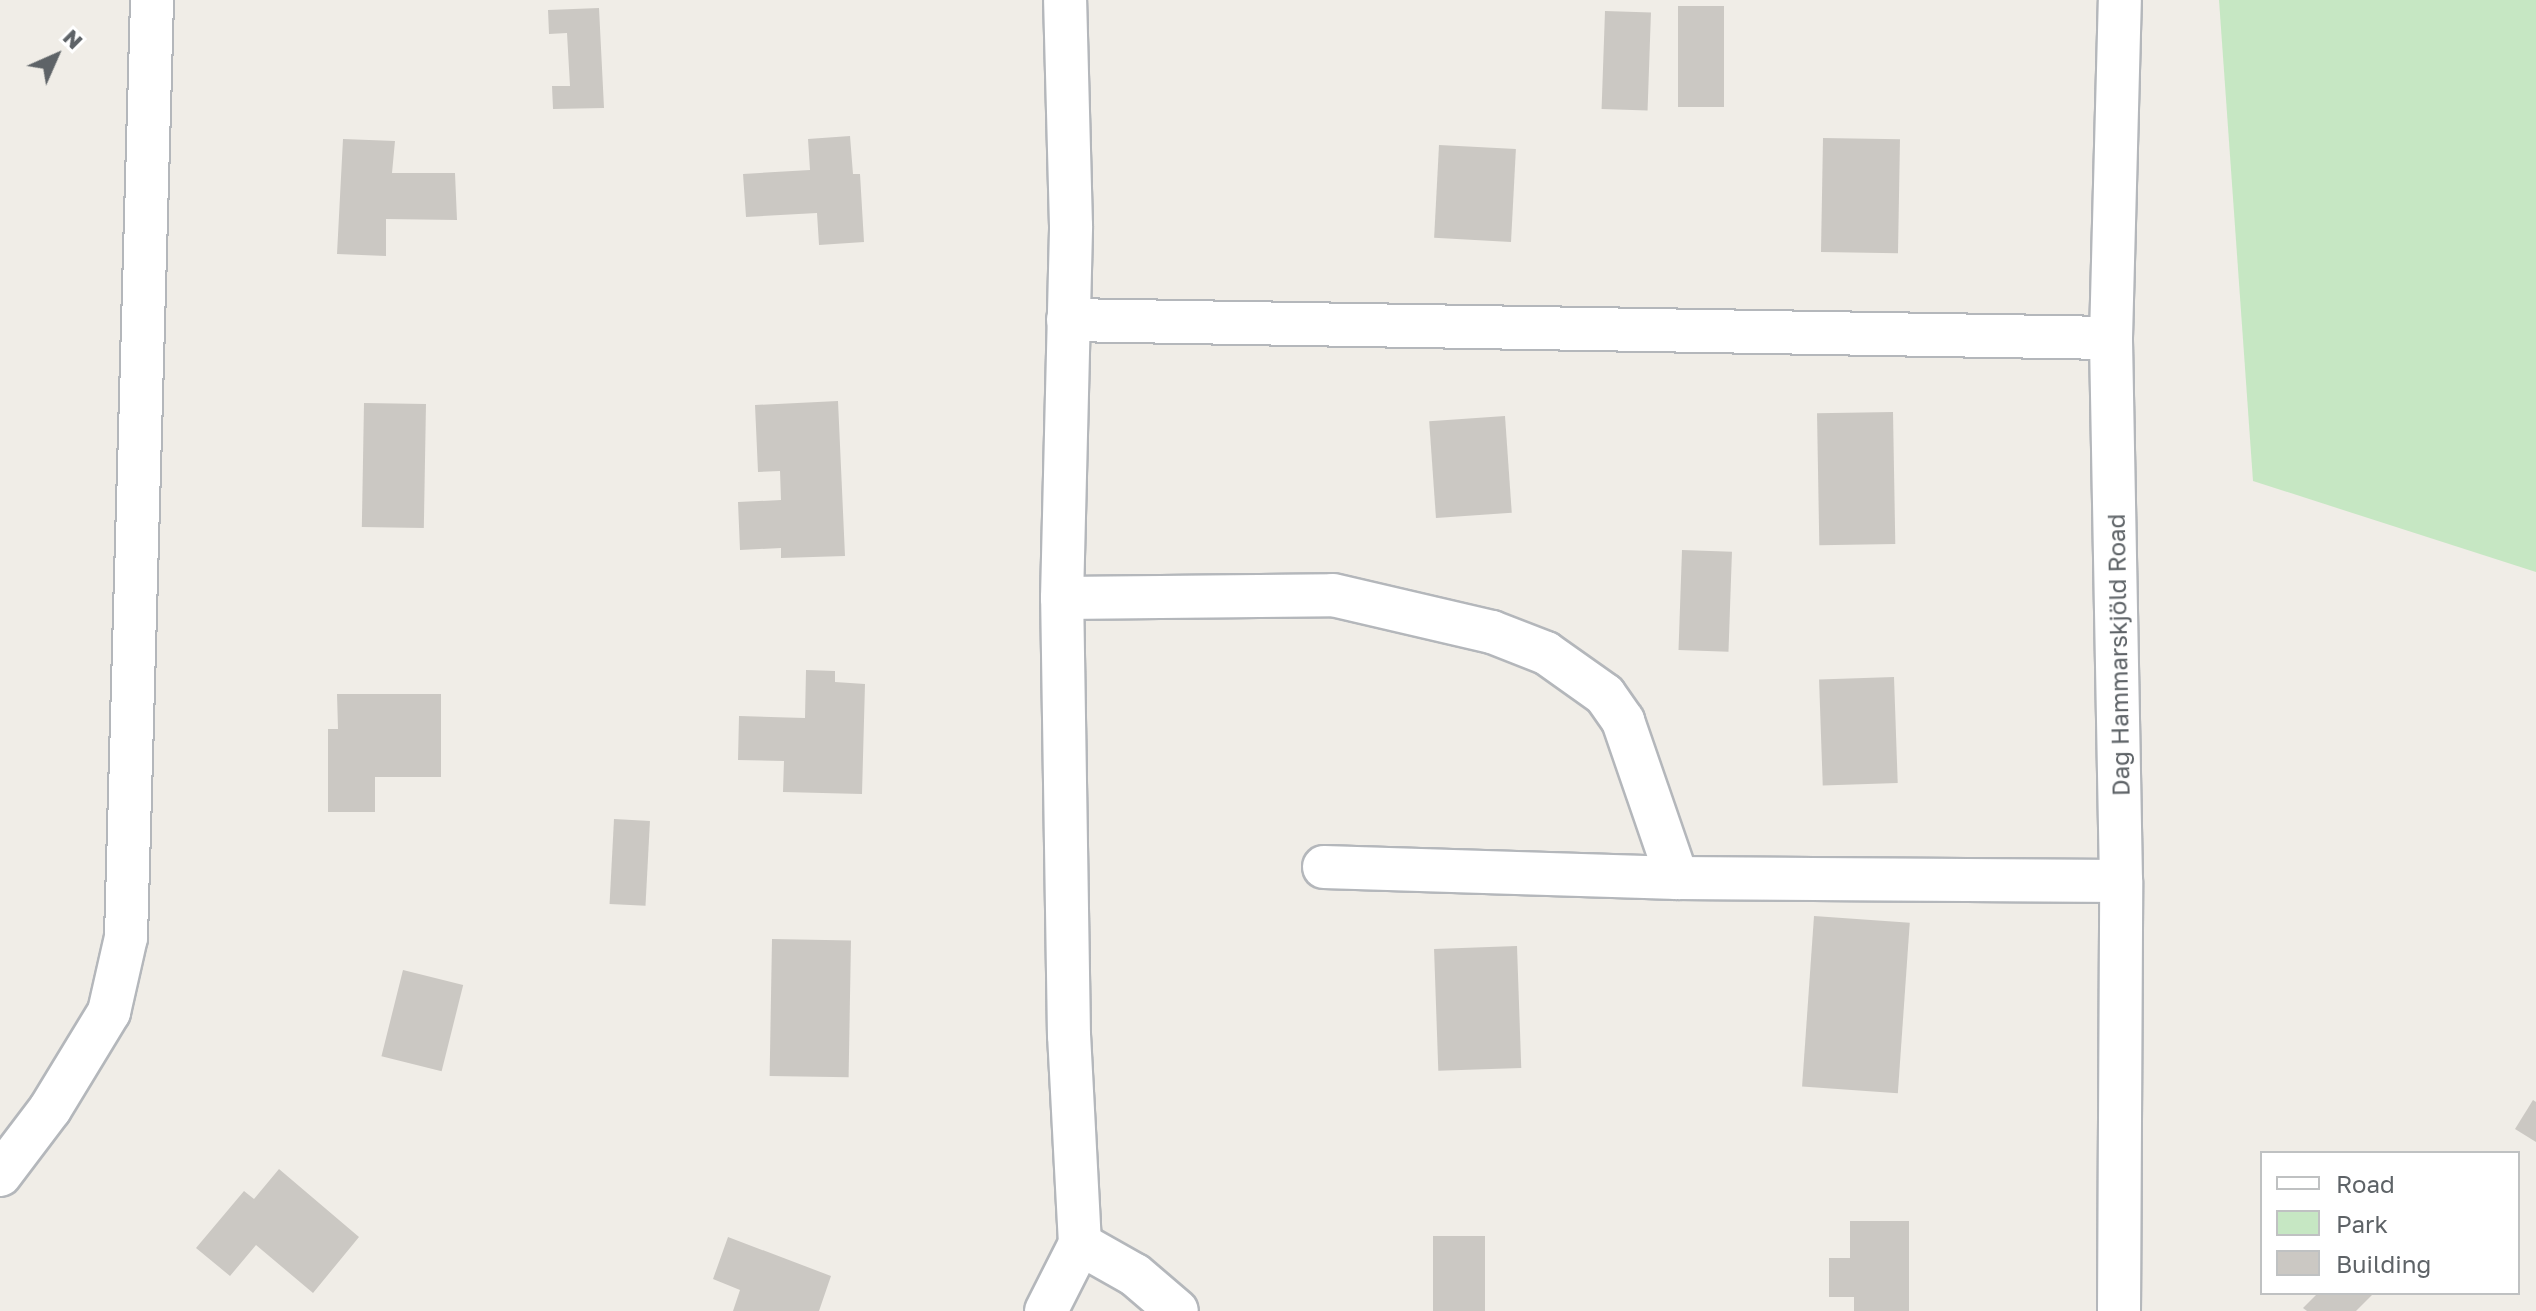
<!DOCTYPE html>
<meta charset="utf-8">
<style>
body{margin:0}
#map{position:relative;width:2536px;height:1311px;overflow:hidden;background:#f0ede7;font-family:"Golos Text",sans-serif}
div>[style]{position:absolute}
.green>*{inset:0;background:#c6e7c3}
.building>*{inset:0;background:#cbc8c3;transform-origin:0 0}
.roads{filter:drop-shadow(2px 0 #b4b7bb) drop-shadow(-2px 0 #b4b7bb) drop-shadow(0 2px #b4b7bb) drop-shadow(0 -2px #b4b7bb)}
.street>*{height:42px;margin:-21px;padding:0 21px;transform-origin:21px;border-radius:21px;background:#fff}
span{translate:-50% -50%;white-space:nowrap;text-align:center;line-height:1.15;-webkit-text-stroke:6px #fff;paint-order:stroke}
.street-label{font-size:24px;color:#5e6367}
.legend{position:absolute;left:2260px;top:1151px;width:260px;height:144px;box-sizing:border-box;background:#fff;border:2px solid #bfc1c2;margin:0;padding:10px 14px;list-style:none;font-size:24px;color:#5e6367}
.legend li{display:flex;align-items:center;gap:16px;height:40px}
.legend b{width:40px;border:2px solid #bfc1c2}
.north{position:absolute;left:16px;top:16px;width:80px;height:80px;-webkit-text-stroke:6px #fff;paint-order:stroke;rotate:45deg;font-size:22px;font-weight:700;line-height:32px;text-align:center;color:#5e6367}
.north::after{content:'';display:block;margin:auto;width:28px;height:36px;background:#5e6367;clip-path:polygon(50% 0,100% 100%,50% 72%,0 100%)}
</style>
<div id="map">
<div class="green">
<div style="clip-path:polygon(2219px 0,2536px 0,2536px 572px,2253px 481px)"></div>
</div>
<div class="building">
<div style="left:1678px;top:6px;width:46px;height:101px"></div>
<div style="clip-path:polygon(599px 8px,604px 108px,553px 109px,552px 86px,570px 86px,567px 33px,549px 34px,548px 10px)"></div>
<div style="left:1605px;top:11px;width:46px;height:98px;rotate:2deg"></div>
<div style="clip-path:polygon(850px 136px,853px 174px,860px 174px,864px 242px,819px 245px,817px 213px,746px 217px,743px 174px,810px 170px,808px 139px)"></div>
<div style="left:1823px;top:138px;width:77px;height:114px;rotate:1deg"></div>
<div style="clip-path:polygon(343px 139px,395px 141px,392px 173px,455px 173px,457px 220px,386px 219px,386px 256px,337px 254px)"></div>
<div style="left:1439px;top:145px;width:77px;height:93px;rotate:3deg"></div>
<div style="clip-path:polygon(838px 401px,845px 556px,781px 558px,781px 548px,740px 550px,738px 502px,781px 500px,780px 471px,758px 472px,755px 405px)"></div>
<div style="left:364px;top:403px;width:62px;height:124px;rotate:1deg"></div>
<div style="left:1893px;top:412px;width:132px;height:76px;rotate:89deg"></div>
<div style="left:1505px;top:416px;width:97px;height:76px;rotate:86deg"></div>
<div style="left:1682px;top:550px;width:50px;height:100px;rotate:2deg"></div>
<div style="clip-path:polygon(806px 670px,835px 671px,835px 682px,865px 684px,862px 794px,783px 792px,784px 761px,738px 760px,739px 716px,805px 718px)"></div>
<div style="left:1894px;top:677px;width:106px;height:75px;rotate:88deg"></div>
<div style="clip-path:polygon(337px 694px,441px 694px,441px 777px,375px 777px,375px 812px,328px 812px,328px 729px,338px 729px)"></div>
<div style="left:614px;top:819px;width:36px;height:85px;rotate:3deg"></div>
<div style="left:1814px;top:916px;width:96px;height:171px;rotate:4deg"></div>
<div style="left:772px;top:939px;width:79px;height:137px;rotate:1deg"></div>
<div style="left:1517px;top:946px;width:122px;height:83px;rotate:88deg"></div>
<div style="left:403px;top:970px;width:62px;height:89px;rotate:14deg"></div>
<div style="clip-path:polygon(2533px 1100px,2536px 1102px,2536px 1142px,2515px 1129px)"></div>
<div style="clip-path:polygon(279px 1169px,359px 1237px,313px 1293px,256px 1245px,230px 1276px,196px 1248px,244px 1191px,254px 1199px)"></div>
<div style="clip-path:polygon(1850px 1221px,1909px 1221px,1909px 1311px,1854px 1311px,1854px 1297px,1829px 1297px,1829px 1258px,1850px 1258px)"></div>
<div style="left:1433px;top:1236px;width:52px;height:75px"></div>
<div style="clip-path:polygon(728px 1237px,831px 1276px,819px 1311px,733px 1311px,740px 1290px,713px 1279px)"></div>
<div style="clip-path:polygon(2318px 1293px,2374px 1293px,2356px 1311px,2307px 1311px,2303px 1308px)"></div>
</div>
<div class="roads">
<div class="street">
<div style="left:1068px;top:320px;width:1043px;rotate:0.99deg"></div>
<div style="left:1062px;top:598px;width:271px;rotate:-0.6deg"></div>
<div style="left:1333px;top:595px;width:163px;rotate:13.1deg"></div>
<div style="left:1492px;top:632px;width:58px;rotate:21.3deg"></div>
<div style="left:1546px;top:653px;width:72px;rotate:35.4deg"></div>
<div style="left:1605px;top:695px;width:32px;rotate:55deg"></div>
<div style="left:1623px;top:721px;width:166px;rotate:71deg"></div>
<div style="left:1324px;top:867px;width:353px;rotate:1.8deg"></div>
<div style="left:1677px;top:878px;width:444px;rotate:0.4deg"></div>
<div style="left:0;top:1175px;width:83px;rotate:-52.9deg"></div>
<div style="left:50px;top:1109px;width:114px;rotate:-58.7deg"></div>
<div style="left:109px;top:1012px;width:77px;rotate:-77.2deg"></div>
<div style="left:126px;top:937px;width:937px;rotate:-88.41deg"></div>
<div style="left:1080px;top:1244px;width:63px;rotate:29.4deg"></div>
<div style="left:1135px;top:1275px;width:55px;rotate:40.6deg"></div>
<div style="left:1046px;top:1311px;width:75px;rotate:-63.1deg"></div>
<div style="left:1080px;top:1244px;width:208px;rotate:-93deg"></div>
<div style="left:1069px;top:1036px;width:438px;rotate:-90.9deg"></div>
<div style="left:1062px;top:598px;width:372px;rotate:-88.6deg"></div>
<div style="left:1071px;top:226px;width:226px;rotate:-91.5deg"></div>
<div style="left:2119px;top:1311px;width:430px;rotate:-89.7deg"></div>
<div style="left:2121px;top:881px;width:543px;rotate:-91.06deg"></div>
<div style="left:2111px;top:338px;width:338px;rotate:-88.5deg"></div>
</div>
</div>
<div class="street-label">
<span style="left:2118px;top:655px;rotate:-91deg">Dag Hammarskjöld Road</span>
</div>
<ul class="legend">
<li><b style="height:10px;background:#fff"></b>Road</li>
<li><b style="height:22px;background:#c6e7c3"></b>Park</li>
<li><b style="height:22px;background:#cbc8c3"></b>Building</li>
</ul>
<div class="north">N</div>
</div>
